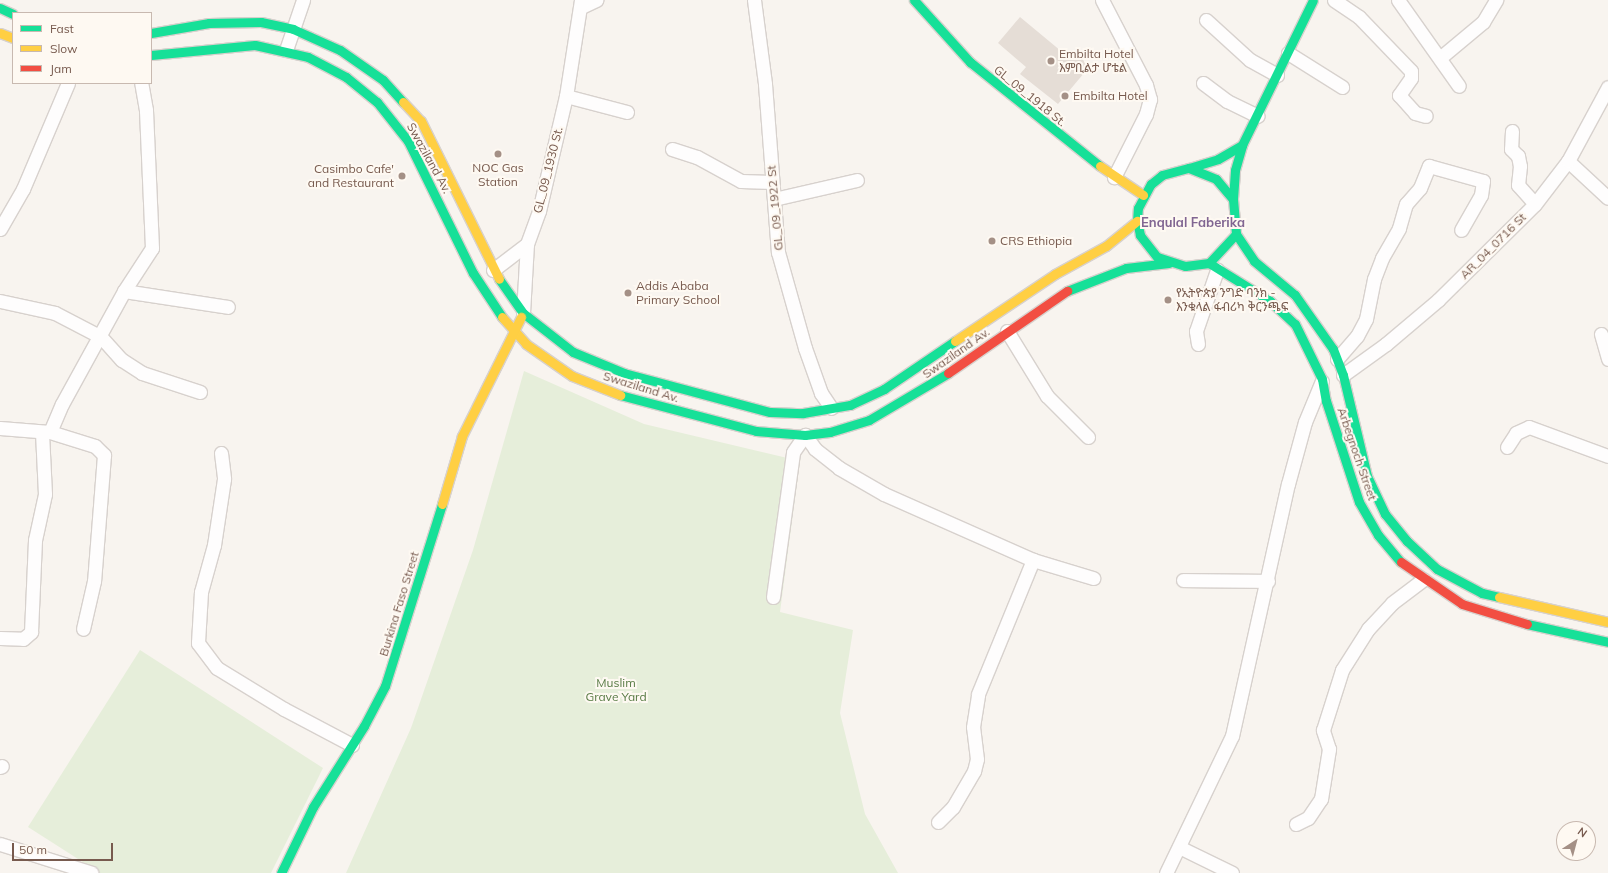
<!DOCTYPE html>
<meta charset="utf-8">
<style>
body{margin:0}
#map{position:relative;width:1608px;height:873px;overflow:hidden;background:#f8f4ef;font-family:Mulish,"Noto Sans Ethiopic",sans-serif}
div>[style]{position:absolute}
.green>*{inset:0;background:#e6eeda}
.building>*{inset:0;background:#e5ddd6}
.roads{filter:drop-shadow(1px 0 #d7d1cd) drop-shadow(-1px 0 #d7d1cd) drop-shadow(0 1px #d7d1cd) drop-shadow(0 -1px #d7d1cd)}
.street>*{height:13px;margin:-6.5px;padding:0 6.5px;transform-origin:6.5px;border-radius:6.5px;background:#fefdfd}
.fast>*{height:9px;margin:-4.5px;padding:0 4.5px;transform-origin:4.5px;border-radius:4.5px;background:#16e098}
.slow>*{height:9px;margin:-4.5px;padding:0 4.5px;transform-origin:4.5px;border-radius:4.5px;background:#ffcf43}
.jam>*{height:9px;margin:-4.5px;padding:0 4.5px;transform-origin:4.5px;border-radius:4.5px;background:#f24e42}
.dots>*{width:11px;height:11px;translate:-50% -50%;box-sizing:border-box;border:2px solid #fef9f2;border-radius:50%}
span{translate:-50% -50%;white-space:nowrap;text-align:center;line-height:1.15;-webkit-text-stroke:4px #fef9f2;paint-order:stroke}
.poi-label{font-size:12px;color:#775a4e}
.left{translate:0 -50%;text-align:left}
.right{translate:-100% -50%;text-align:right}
.street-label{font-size:12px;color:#775a4e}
.park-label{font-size:12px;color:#597c46}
.neighbourhood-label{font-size:13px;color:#816692;font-weight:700}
.legend{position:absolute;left:12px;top:12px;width:140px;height:72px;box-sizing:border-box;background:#fef9f2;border:1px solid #c8b9b0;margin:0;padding:5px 7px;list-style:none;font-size:12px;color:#775a4e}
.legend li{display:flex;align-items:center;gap:8px;height:20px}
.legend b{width:20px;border:1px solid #c8b9b0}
.north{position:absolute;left:1556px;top:821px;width:40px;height:40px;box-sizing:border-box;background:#fef9f2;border:1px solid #c8b9b0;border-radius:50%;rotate:36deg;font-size:11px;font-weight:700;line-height:16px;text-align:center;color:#775a4e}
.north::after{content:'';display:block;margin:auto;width:14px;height:18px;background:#a49086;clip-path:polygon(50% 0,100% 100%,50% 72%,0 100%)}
.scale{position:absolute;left:12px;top:843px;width:101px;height:18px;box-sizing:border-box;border:2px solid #775a4e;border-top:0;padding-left:5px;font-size:12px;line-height:14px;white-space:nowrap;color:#775a4e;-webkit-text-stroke:3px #fef9f2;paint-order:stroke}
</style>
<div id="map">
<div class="green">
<div style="clip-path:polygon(524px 371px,644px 424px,800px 461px,780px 612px,853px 630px,840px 713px,865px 814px,898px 873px,346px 873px,411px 728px,473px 550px)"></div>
<div style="clip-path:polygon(140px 650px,323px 768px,271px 873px,100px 873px,28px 827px)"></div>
</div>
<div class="building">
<div style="clip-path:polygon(1020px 17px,1067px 56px,1071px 50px,1090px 66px,1058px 104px,1020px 74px,1026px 67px,998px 43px)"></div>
</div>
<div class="roads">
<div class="street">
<div style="left:754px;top:0;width:85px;rotate:82.5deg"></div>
<div style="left:765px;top:84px;width:169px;rotate:85.6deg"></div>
<div style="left:778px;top:252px;width:100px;rotate:74.3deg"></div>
<div style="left:805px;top:348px;width:48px;rotate:70.4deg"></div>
<div style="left:821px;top:393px;width:18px;rotate:56deg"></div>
<div style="left:1102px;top:0;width:96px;rotate:62.6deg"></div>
<div style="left:1146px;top:85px;width:15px;rotate:74deg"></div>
<div style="left:1150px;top:99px;width:16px;rotate:105deg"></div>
<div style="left:1146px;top:114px;width:71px;rotate:116.9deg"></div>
<div style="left:1334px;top:0;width:30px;rotate:34deg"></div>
<div style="left:1359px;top:17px;width:75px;rotate:46.1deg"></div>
<div style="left:1411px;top:71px;width:7px;rotate:90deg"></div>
<div style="left:1411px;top:78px;width:21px;rotate:125deg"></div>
<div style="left:1399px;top:95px;width:24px;rotate:48deg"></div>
<div style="left:1415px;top:113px;width:11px;rotate:15deg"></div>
<div style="left:1398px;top:0;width:105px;rotate:54.7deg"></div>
<div style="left:581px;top:7px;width:17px;rotate:-25deg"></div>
<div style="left:1206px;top:20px;width:59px;rotate:42.3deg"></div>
<div style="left:1250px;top:60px;width:31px;rotate:29deg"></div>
<div style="left:286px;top:50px;width:53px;rotate:-71.2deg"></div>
<div style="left:1288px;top:53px;width:64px;rotate:32.2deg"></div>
<div style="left:1441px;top:57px;width:55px;rotate:-39.8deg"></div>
<div style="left:1483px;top:22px;width:26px;rotate:-59deg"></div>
<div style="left:1203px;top:83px;width:30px;rotate:37deg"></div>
<div style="left:1227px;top:101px;width:34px;rotate:26deg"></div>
<div style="left:566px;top:96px;width:63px;rotate:14.7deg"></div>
<div style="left:1512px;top:131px;width:18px;rotate:93deg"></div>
<div style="left:1511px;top:149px;width:10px;rotate:45deg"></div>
<div style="left:1518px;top:156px;width:10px;rotate:79deg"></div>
<div style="left:1520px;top:166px;width:19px;rotate:96deg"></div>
<div style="left:1518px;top:185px;width:25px;rotate:48deg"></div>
<div style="left:672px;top:149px;width:26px;rotate:18deg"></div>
<div style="left:697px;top:157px;width:50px;rotate:28.6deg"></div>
<div style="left:741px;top:181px;width:31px;rotate:2deg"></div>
<div style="left:1568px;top:161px;width:54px;rotate:42.8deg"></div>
<div style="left:774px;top:199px;width:85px;rotate:-12.9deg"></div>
<div style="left:0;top:229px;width:46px;rotate:-60.1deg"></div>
<div style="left:23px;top:189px;width:115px;rotate:-67deg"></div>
<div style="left:493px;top:270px;width:43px;rotate:-37.4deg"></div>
<div style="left:124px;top:291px;width:105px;rotate:8.7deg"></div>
<div style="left:0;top:301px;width:56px;rotate:12.3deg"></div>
<div style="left:55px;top:313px;width:52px;rotate:27.6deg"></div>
<div style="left:101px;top:337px;width:31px;rotate:48deg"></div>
<div style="left:122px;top:360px;width:24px;rotate:33deg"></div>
<div style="left:142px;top:373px;width:61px;rotate:18.1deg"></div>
<div style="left:523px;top:313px;width:69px;rotate:-86.7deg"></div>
<div style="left:527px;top:244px;width:35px;rotate:-70deg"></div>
<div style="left:539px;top:211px;width:118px;rotate:-76.8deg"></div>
<div style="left:566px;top:96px;width:97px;rotate:-81.1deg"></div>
<div style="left:1007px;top:331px;width:76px;rotate:58.4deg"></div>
<div style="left:1047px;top:396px;width:58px;rotate:45deg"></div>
<div style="left:1601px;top:334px;width:26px;rotate:74deg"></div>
<div style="left:1198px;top:344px;width:13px;rotate:-99deg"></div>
<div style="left:1196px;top:331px;width:65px;rotate:-71deg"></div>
<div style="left:1337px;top:359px;width:30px;rotate:-49deg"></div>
<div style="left:1357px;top:336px;width:19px;rotate:-62deg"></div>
<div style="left:1366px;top:319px;width:41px;rotate:-78.7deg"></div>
<div style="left:1374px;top:279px;width:22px;rotate:-69deg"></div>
<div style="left:1382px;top:258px;width:34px;rotate:-60deg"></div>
<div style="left:1399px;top:228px;width:25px;rotate:-74deg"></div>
<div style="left:1406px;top:204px;width:21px;rotate:-49deg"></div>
<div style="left:1420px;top:188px;width:24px;rotate:-68deg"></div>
<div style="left:1429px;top:166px;width:56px;rotate:15.5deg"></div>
<div style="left:1483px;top:181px;width:14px;rotate:98deg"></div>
<div style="left:1481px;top:195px;width:40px;rotate:119.7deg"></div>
<div style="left:1343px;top:375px;width:53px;rotate:-35.8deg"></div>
<div style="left:1386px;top:344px;width:68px;rotate:-40.2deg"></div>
<div style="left:1438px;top:300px;width:136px;rotate:-44.7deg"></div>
<div style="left:1535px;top:204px;width:54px;rotate:-52.5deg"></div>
<div style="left:1568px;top:161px;width:84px;rotate:-61.6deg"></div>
<div style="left:0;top:428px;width:50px;rotate:4.6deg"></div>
<div style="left:50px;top:432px;width:47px;rotate:17.3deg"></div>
<div style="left:95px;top:446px;width:13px;rotate:45deg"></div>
<div style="left:104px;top:455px;width:126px;rotate:94.5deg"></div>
<div style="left:94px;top:581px;width:49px;rotate:102.9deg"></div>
<div style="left:50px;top:432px;width:30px;rotate:-67deg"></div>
<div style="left:62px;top:404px;width:129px;rotate:-61.2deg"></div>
<div style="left:124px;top:291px;width:51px;rotate:-56.9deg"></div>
<div style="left:152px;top:248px;width:138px;rotate:-92.5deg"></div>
<div style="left:146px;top:110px;width:27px;rotate:-100deg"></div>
<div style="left:1507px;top:447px;width:17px;rotate:-57deg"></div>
<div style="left:1516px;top:433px;width:14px;rotate:-25deg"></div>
<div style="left:1529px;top:427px;width:84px;rotate:20.2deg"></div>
<div style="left:221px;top:453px;width:26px;rotate:83deg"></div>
<div style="left:224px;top:479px;width:67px;rotate:98.6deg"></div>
<div style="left:214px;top:545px;width:49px;rotate:105.5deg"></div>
<div style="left:201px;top:592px;width:51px;rotate:93.4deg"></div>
<div style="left:198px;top:643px;width:31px;rotate:53deg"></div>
<div style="left:217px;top:668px;width:79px;rotate:31.5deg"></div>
<div style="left:284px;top:709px;width:77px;rotate:27.9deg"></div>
<div style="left:1183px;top:580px;width:85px;rotate:0.7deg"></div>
<div style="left:773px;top:597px;width:146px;rotate:-82.1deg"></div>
<div style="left:793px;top:452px;width:21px;rotate:-55deg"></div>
<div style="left:805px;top:435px;width:17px;rotate:54deg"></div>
<div style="left:815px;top:449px;width:31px;rotate:38deg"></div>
<div style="left:839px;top:468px;width:52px;rotate:30deg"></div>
<div style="left:884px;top:494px;width:163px;rotate:23.9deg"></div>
<div style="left:1033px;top:560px;width:63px;rotate:16.7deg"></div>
<div style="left:0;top:638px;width:23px;rotate:2deg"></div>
<div style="left:23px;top:639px;width:11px;rotate:-41deg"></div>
<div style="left:31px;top:632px;width:92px;rotate:-87.5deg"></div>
<div style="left:35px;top:540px;width:47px;rotate:-77.7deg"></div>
<div style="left:45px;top:494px;width:62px;rotate:-92.8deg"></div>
<div style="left:0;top:767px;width:2px;rotate:-27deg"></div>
<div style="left:938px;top:822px;width:21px;rotate:-45deg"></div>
<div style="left:953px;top:807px;width:42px;rotate:-59.7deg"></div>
<div style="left:974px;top:771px;width:12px;rotate:-76deg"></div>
<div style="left:977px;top:759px;width:32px;rotate:-97deg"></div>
<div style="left:973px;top:727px;width:33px;rotate:-81deg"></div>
<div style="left:978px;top:694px;width:145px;rotate:-67.7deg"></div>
<div style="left:1296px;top:824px;width:13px;rotate:-27deg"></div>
<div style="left:1308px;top:818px;width:23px;rotate:-56deg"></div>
<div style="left:1321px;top:799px;width:51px;rotate:-80.9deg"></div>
<div style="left:1329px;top:749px;width:20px;rotate:-108deg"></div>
<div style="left:1323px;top:730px;width:63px;rotate:-72.4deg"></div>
<div style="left:1342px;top:670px;width:49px;rotate:-57.6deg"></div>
<div style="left:1368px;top:629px;width:35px;rotate:-47deg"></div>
<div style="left:1392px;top:603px;width:39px;rotate:-37deg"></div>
<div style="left:0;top:844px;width:96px;rotate:17.5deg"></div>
<div style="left:1179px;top:847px;width:59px;rotate:26.1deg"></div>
<div style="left:1166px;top:873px;width:152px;rotate:-64.3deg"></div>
<div style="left:1232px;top:736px;width:258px;rotate:-77.5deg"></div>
<div style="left:1288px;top:484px;width:64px;rotate:-74.7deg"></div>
<div style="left:1305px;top:422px;width:44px;rotate:-67.5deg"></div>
</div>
<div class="fast">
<div style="left:914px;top:0;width:84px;rotate:47.9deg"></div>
<div style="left:970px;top:62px;width:166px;rotate:38.7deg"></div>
<div style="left:0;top:8px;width:14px;rotate:25deg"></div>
<div style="left:151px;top:33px;width:59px;rotate:-9.8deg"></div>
<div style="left:209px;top:23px;width:52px;rotate:-1.1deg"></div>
<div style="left:261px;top:22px;width:33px;rotate:12deg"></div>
<div style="left:293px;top:29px;width:51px;rotate:24.1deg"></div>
<div style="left:340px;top:50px;width:52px;rotate:34.9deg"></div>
<div style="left:383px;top:80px;width:30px;rotate:48deg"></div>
<div style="left:151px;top:55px;width:104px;rotate:-5.5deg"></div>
<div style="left:255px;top:45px;width:54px;rotate:12.8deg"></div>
<div style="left:308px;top:57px;width:43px;rotate:27.8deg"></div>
<div style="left:346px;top:77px;width:40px;rotate:39deg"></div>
<div style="left:377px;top:102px;width:50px;rotate:51.5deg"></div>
<div style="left:408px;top:141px;width:147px;rotate:63.8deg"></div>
<div style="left:473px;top:273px;width:53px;rotate:56.6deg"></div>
<div style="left:1189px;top:168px;width:30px;rotate:-17deg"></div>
<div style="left:1218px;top:159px;width:28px;rotate:-30deg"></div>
<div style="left:1189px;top:168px;width:29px;rotate:22deg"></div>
<div style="left:1216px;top:179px;width:26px;rotate:50deg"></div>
<div style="left:1233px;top:199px;width:35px;rotate:85deg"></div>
<div style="left:1236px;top:234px;width:40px;rotate:133deg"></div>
<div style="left:1209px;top:263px;width:24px;rotate:173deg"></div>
<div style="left:1185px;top:266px;width:29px;rotate:-162deg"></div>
<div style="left:1157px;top:257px;width:28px;rotate:-128deg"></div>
<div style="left:1140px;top:235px;width:14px;rotate:-102deg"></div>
<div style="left:1137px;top:221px;width:13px;rotate:-86deg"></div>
<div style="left:1138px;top:208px;width:27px;rotate:-62deg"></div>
<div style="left:1151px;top:184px;width:14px;rotate:-39deg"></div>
<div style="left:1162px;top:175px;width:28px;rotate:-15deg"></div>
<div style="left:1233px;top:199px;width:29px;rotate:-86deg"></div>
<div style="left:1235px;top:170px;width:26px;rotate:-74deg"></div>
<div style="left:1242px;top:145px;width:161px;rotate:-63.9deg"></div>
<div style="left:1236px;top:234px;width:32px;rotate:56deg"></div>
<div style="left:1254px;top:261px;width:53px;rotate:39.7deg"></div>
<div style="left:1295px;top:295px;width:66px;rotate:54.9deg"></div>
<div style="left:1333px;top:349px;width:28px;rotate:69deg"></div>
<div style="left:1343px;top:375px;width:104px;rotate:76.6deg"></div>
<div style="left:1367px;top:476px;width:42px;rotate:64.7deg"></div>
<div style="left:1385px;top:514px;width:35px;rotate:51deg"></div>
<div style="left:1407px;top:541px;width:41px;rotate:43deg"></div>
<div style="left:1437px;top:569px;width:51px;rotate:28.1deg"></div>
<div style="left:1482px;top:593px;width:17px;rotate:13deg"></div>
<div style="left:1209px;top:263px;width:72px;rotate:31.9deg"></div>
<div style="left:1270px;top:301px;width:34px;rotate:43deg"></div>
<div style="left:1295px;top:324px;width:61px;rotate:63.9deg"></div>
<div style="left:1322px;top:379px;width:22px;rotate:80deg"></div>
<div style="left:1326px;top:401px;width:106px;rotate:71.9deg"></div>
<div style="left:1359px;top:502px;width:38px;rotate:60deg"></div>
<div style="left:1378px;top:535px;width:35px;rotate:50deg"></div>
<div style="left:499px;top:279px;width:42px;rotate:54.8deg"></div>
<div style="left:523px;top:313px;width:63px;rotate:38deg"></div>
<div style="left:573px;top:352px;width:55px;rotate:22.4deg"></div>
<div style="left:624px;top:373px;width:151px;rotate:15deg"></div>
<div style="left:770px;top:412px;width:33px;rotate:2deg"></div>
<div style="left:803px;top:413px;width:48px;rotate:-9.7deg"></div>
<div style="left:850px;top:405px;width:38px;rotate:-25deg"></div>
<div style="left:884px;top:389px;width:86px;rotate:-34.1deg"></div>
<div style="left:1067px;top:291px;width:63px;rotate:-21.3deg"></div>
<div style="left:1126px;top:268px;width:43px;rotate:-6.6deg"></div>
<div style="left:620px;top:395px;width:141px;rotate:14.8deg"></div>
<div style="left:756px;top:431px;width:49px;rotate:4.7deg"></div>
<div style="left:805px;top:435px;width:25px;rotate:-7deg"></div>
<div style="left:830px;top:432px;width:41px;rotate:-17.1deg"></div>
<div style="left:869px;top:420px;width:92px;rotate:-30.7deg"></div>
<div style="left:1527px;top:624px;width:83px;rotate:12.5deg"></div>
<div style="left:281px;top:873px;width:73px;rotate:-64.1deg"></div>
<div style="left:313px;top:807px;width:96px;rotate:-57.8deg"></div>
<div style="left:364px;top:726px;width:45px;rotate:-62.3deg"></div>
<div style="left:385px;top:686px;width:191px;rotate:-72.6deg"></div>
</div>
<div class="slow">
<div style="left:0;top:33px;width:14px;rotate:21deg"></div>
<div style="left:403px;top:102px;width:26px;rotate:47deg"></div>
<div style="left:421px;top:121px;width:176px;rotate:63.7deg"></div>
<div style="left:1100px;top:166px;width:52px;rotate:34deg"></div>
<div style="left:502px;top:317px;width:36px;rotate:48deg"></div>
<div style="left:526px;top:344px;width:56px;rotate:34.8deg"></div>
<div style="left:572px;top:376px;width:52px;rotate:21.6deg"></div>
<div style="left:955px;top:341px;width:120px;rotate:-33.8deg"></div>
<div style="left:1055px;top:274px;width:58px;rotate:-28.8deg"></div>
<div style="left:1106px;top:246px;width:40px;rotate:-39deg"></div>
<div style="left:442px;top:504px;width:71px;rotate:-73.6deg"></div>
<div style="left:462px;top:436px;width:133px;rotate:-63.6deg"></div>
<div style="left:1499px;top:597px;width:112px;rotate:12.9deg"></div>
</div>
<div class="jam">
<div style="left:948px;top:373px;width:145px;rotate:-34.6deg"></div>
<div style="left:1401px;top:562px;width:74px;rotate:34.5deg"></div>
<div style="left:1462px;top:604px;width:68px;rotate:17.1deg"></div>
</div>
</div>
<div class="dots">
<div style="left:1051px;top:61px;background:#a49086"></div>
<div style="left:1065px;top:96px;background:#a49086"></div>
<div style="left:498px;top:154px;background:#a49086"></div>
<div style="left:402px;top:176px;background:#a49086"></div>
<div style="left:992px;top:241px;background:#a49086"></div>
<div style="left:628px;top:293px;background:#a49086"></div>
<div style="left:1168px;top:300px;background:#a49086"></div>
</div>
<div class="poi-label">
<span class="left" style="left:1059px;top:61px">Embilta Hotel<br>እምቢልታ ሆቴል</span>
<span class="left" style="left:1073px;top:96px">Embilta Hotel</span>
<span style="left:498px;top:175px">NOC Gas<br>Station</span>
<span class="right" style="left:394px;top:176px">Casimbo Cafe'<br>and Restaurant</span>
<span class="left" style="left:1000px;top:241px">CRS Ethiopia</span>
<span class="left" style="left:636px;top:293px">Addis Ababa<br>Primary School</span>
<span class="left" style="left:1176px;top:300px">የኢትዮጵያ ንግድ ባንክ -<br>እንቁላል ፋብሪካ ቅርንጫፍ</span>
</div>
<div class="street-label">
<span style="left:1030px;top:96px;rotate:39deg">GL_09_1918 St.</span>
<span style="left:429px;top:158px;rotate:61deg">Swaziland Av.</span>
<span style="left:548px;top:170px;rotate:-76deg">GL_09_1930 St.</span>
<span style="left:775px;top:208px;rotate:-95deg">GL_09_1922 St</span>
<span style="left:1493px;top:246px;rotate:-45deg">AR_04_0716 St</span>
<span style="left:956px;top:353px;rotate:-35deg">Swaziland Av.</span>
<span style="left:641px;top:387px;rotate:17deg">Swaziland Av.</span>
<span style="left:1357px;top:454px;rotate:71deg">Arbegnoch Street</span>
<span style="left:399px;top:604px;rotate:-73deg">Burkina Faso Street</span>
</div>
<div class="park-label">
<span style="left:616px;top:690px">Muslim<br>Grave Yard</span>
</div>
<div class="neighbourhood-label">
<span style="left:1193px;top:222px">Enqulal Faberika</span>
</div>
<ul class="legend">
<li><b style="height:5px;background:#16e098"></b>Fast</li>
<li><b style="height:5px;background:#ffcf43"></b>Slow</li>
<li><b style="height:5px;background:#f24e42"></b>Jam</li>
</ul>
<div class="north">N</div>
<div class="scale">50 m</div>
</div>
